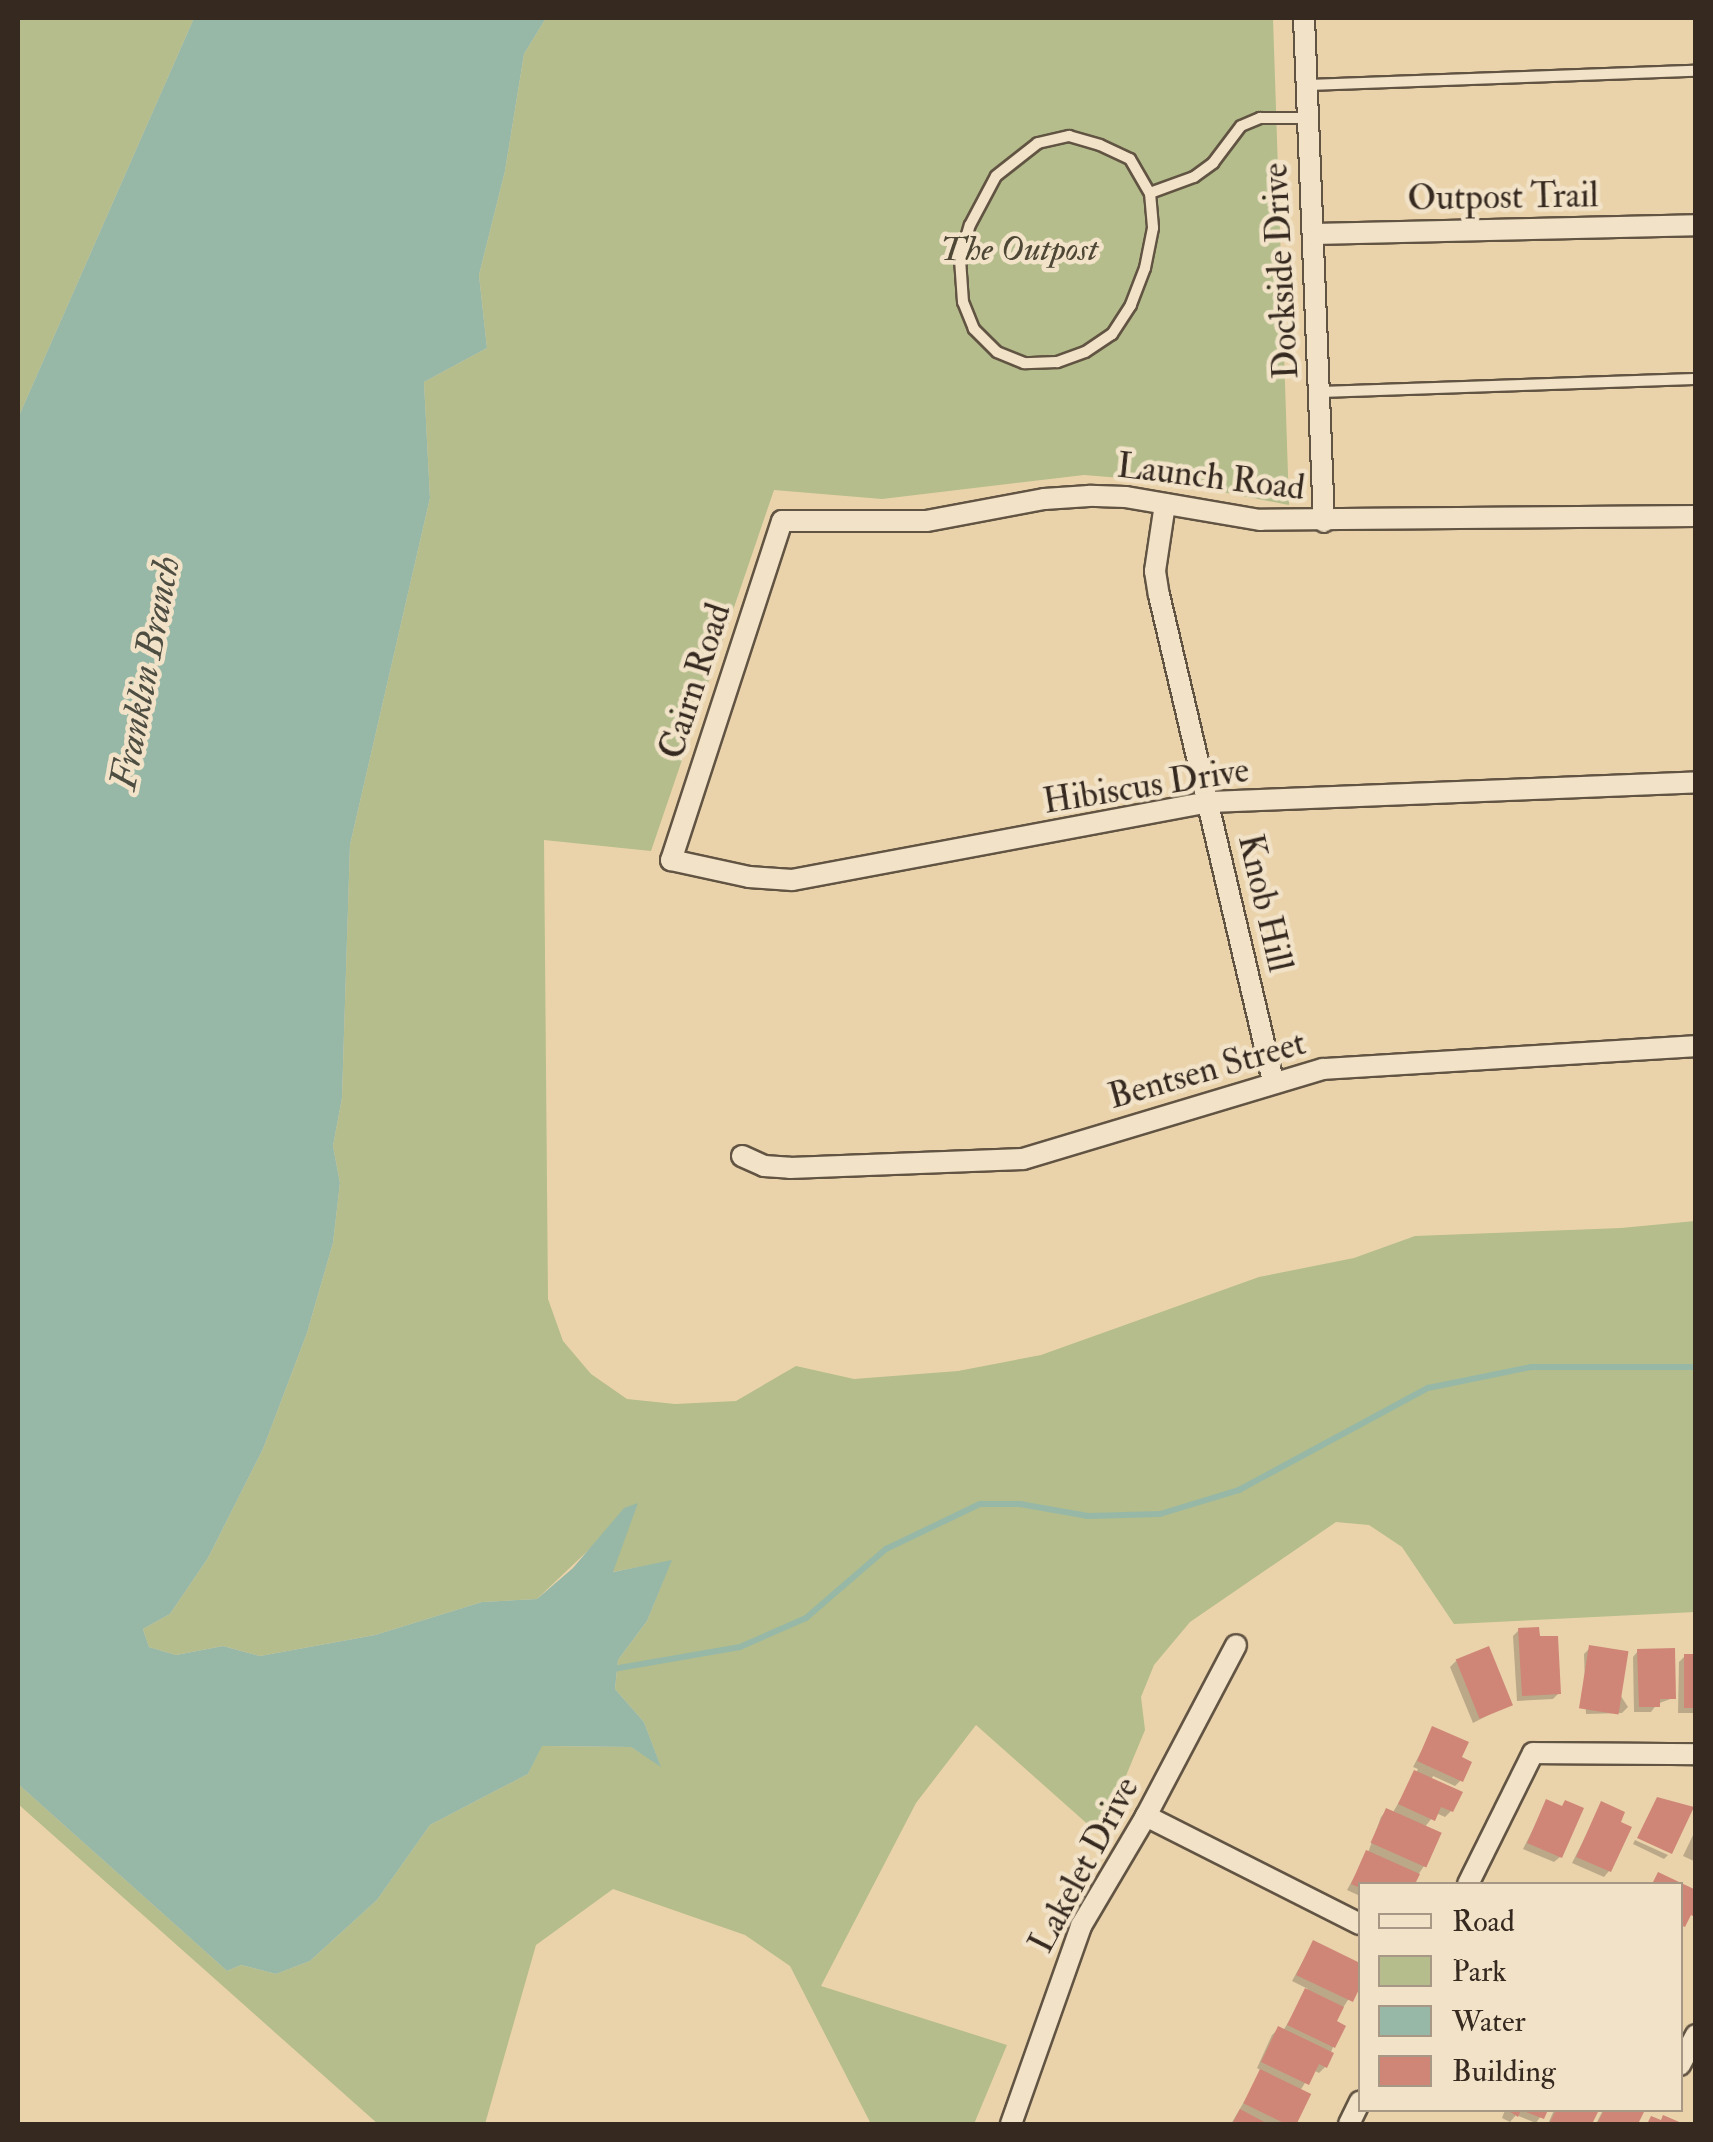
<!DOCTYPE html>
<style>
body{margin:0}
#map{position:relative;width:1713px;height:2142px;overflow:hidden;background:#ead3ab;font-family:"IM FELL Double Pica",serif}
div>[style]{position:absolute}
.green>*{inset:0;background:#b4bd8b}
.water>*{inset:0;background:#98b8a7}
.shadow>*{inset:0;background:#0003}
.stream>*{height:6px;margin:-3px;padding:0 3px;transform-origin:3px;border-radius:3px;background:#98b8a7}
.building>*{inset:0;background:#cf8677;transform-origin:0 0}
.roads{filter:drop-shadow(2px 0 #625443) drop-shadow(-2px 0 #625443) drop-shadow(0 2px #625443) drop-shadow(0 -2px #625443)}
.lane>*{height:10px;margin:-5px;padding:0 5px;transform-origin:5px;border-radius:5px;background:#f1e2c8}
.street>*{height:20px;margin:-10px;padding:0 10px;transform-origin:10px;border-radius:10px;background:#f1e2c8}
span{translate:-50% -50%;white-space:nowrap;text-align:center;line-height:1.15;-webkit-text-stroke:9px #f1e2c8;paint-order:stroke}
.street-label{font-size:35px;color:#352920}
.park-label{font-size:35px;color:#4e4735;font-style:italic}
.water-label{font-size:38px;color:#4e4d42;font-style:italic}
.frame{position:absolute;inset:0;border:20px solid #352920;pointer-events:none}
.legend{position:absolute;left:1358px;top:1882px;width:325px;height:230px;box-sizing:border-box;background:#f1e2c8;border:2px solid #a69885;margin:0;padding:12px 18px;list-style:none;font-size:30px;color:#352920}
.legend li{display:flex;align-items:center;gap:20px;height:50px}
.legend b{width:50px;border:2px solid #a69885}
</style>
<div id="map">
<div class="green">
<div style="clip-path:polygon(18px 18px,194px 18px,18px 418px)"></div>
<div style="clip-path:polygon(546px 18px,1273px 18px,1289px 505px,1171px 482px,1084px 475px,882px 499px,774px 490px,651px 851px,544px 840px,548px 1299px,563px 1341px,591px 1374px,627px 1399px,675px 1404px,736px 1401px,796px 1366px,854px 1379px,958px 1371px,1041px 1355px,1259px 1277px,1354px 1258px,1415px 1236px,1621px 1228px,1695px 1221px,1695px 1612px,1454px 1624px,1402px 1547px,1369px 1525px,1336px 1522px,1190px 1622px,1154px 1665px,1141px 1697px,1145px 1730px,1101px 1836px,976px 1725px,916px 1803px,821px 1986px,1007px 2045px,974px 2124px,871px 2124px,790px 1966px,745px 1935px,613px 1889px,536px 1945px,485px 2124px,378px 2124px,18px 1804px,18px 1784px,227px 1971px,241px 1965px,276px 1974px,310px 1961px,377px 1900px,430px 1825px,528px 1774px,541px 1746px,631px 1747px,660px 1765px,644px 1722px,615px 1689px,618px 1660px,647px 1621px,671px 1561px,612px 1572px,637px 1504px,537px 1599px,482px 1602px,375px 1635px,260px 1656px,223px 1646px,176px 1655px,149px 1647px,143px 1629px,170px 1614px,208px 1558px,263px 1449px,307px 1333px,333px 1243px,340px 1183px,333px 1146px,342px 1098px,350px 845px,430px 498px,424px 382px,487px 348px,479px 275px,505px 171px,524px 54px)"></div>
</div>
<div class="water">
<div style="clip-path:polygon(194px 18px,546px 18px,524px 54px,505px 171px,479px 275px,487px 348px,424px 382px,430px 498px,350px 845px,342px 1098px,333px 1146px,340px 1183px,333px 1243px,307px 1333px,263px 1449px,208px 1558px,170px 1614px,143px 1629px,149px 1647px,176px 1655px,223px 1646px,260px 1656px,375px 1635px,482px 1602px,537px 1599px,573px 1568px,624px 1508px,638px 1503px,613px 1572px,672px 1560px,647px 1621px,618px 1660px,615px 1689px,644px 1722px,661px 1767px,631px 1747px,542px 1746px,528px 1774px,430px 1825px,377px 1900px,310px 1961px,276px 1974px,241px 1965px,227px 1971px,18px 1784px,18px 418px)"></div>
</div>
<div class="shadow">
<div style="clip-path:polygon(1519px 1630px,1537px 1639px,1559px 1693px,1553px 1699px,1517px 1701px,1513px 1636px)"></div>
<div style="clip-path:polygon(1590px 1648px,1628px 1707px,1622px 1713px,1586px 1714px,1584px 1654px)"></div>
<div style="clip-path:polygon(1638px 1651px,1673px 1698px,1657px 1704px,1651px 1712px,1634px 1712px,1633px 1657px)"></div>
<div style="clip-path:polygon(1685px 1656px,1696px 1656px,1696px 1713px,1678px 1713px,1679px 1662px)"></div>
<div style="clip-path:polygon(1456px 1661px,1510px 1704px,1473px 1723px,1450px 1667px)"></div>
<div style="clip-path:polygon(1433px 1729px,1458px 1758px,1461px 1780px,1455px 1786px,1433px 1776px,1431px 1780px,1451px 1811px,1445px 1817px,1436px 1813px,1424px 1828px,1424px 1866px,1412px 1884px,1360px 1884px,1360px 1896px,1347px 1890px,1369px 1850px,1381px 1817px,1386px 1811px,1392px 1814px,1418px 1769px,1413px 1767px)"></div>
<div style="clip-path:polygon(1547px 1802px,1560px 1857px,1554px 1862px,1523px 1849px)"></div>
<div style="clip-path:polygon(1602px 1804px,1609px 1871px,1604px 1877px,1572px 1863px)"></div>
<div style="clip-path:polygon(1696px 1829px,1696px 1862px,1683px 1856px)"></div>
<div style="clip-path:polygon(1635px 1840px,1668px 1855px,1664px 1859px,1633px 1844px)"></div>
<div style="clip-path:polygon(1313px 1943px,1360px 1966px,1360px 1981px,1334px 2022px,1333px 2047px,1325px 2067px,1319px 2073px,1313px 2070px,1300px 2091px,1308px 2095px,1294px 2124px,1231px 2124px,1262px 2071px,1257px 2068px,1272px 2035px,1278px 2029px,1283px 2031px,1308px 1989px,1292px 1981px)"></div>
<div style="clip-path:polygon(1505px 2110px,1545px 2110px,1536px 2123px,1516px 2115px,1510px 2122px,1502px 2118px)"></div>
<div style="clip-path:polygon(1554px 2110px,1596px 2110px,1590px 2124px,1548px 2124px)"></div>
<div style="clip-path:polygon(1603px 2110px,1642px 2110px,1636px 2124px,1596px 2124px)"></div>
</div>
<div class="stream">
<div style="left:613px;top:1669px;width:129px;rotate:-9.8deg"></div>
<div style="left:740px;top:1647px;width:72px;rotate:-23.7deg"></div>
<div style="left:806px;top:1618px;width:106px;rotate:-40.8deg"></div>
<div style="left:886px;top:1549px;width:104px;rotate:-25.6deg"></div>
<div style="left:980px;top:1504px;width:40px"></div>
<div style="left:1020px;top:1504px;width:69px;rotate:10deg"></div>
<div style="left:1088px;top:1516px;width:72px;rotate:-1.6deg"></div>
<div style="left:1160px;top:1514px;width:83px;rotate:-16.9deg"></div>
<div style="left:1239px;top:1490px;width:215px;rotate:-28.4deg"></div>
<div style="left:1428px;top:1388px;width:105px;rotate:-11.5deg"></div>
<div style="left:1531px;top:1367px;width:165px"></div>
</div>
<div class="building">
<div style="clip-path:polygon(1539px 1627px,1540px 1636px,1558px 1636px,1561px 1694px,1522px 1696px,1518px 1628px)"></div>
<div style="left:1589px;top:1645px;width:40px;height:64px;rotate:9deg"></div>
<div style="left:1489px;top:1646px;width:64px;height:36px;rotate:68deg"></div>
<div style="clip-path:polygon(1675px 1648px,1676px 1699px,1660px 1699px,1660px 1707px,1639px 1707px,1637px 1649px)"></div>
<div style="left:1684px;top:1654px;width:12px;height:54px"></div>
<div style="clip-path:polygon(1432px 1726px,1469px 1742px,1462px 1757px,1472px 1762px,1463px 1782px,1417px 1761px)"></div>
<div style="clip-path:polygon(1414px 1770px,1463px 1792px,1453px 1812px,1441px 1807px,1435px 1821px,1398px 1804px)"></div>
<div style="clip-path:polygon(1657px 1797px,1694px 1807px,1672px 1854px,1637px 1838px)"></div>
<div style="clip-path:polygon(1546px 1799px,1562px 1806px,1565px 1800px,1584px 1808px,1562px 1858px,1527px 1843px)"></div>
<div style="clip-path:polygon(1601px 1801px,1625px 1812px,1621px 1822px,1632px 1827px,1611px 1872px,1576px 1857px)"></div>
<div style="left:1386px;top:1808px;width:61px;height:38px;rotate:24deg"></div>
<div style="clip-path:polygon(1366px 1850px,1420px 1874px,1415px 1884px,1360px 1888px,1351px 1884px)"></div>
<div style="clip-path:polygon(1658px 1872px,1696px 1890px,1696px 1918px,1691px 1915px,1685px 1927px,1680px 1925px,1680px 1884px,1652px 1884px)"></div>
<div style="clip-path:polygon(1313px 1940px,1360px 1963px,1360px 1987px,1353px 2002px,1296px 1975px)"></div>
<div style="clip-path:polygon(1305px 1988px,1344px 2007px,1337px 2021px,1346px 2026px,1335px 2048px,1287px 2025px)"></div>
<div style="clip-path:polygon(1278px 2026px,1334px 2053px,1327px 2068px,1319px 2064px,1309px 2085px,1261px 2062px)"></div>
<div style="left:1260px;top:2069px;width:57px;height:38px;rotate:26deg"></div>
<div style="clip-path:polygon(1240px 2109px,1268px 2124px,1232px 2124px)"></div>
<div style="clip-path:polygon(1507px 2110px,1548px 2110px,1544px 2119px,1521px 2110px,1518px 2117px)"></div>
<div style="clip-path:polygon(1556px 2110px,1599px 2110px,1592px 2124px,1549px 2124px)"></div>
<div style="clip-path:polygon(1604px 2110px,1645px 2110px,1638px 2124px,1597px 2124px)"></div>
<div style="clip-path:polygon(1663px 2115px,1684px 2124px,1647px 2124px,1651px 2116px,1661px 2120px)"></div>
</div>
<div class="roads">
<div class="lane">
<div style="left:1307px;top:85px;width:389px;rotate:-2.1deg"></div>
<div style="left:1150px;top:193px;width:35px;rotate:85deg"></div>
<div style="left:1153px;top:228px;width:41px;rotate:101.3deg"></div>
<div style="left:1145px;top:268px;width:40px;rotate:111deg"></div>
<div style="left:1131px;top:305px;width:35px;rotate:123deg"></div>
<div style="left:1112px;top:334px;width:32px;rotate:146deg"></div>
<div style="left:1085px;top:352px;width:30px;rotate:160deg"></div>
<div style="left:1057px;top:362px;width:33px;rotate:178deg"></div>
<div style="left:1024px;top:363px;width:29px;rotate:-158deg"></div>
<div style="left:997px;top:352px;width:33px;rotate:-135deg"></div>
<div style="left:974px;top:329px;width:29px;rotate:-112deg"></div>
<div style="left:963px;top:302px;width:43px;rotate:-94deg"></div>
<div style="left:960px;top:259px;width:35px;rotate:-74deg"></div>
<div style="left:970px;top:225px;width:55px;rotate:-62deg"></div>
<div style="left:996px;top:176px;width:53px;rotate:-38.2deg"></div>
<div style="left:1038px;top:143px;width:32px;rotate:-13deg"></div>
<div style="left:1069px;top:136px;width:32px;rotate:16deg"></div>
<div style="left:1100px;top:145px;width:33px;rotate:25deg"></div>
<div style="left:1130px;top:159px;width:39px;rotate:60deg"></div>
<div style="left:1150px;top:193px;width:47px;rotate:-20deg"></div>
<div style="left:1194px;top:177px;width:24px;rotate:-36deg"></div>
<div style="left:1213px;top:163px;width:46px;rotate:-52.9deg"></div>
<div style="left:1241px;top:126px;width:21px;rotate:-23deg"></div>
<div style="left:1260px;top:118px;width:46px"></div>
<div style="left:1319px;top:392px;width:377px;rotate:-2deg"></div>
</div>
<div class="street">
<div style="left:1304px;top:18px;width:504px;rotate:87.73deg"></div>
<div style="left:1313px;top:234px;width:383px;rotate:-1.3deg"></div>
<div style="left:1165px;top:504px;width:68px;rotate:98.5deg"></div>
<div style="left:1155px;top:571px;width:24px;rotate:81deg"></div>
<div style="left:1159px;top:595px;width:499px;rotate:76.8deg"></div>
<div style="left:1696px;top:516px;width:436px;rotate:179.5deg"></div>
<div style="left:1260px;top:520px;width:137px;rotate:-170.3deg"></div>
<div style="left:1125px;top:497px;width:36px;rotate:-178deg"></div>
<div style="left:1089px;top:496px;width:45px;rotate:176.2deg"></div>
<div style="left:1044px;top:499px;width:120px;rotate:169.4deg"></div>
<div style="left:926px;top:521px;width:144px;rotate:180deg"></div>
<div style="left:782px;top:521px;width:357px;rotate:108.1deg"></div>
<div style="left:671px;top:860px;width:80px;rotate:12.3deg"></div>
<div style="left:749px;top:877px;width:43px;rotate:4deg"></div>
<div style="left:792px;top:880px;width:423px;rotate:-10.6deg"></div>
<div style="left:1208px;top:802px;width:488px;rotate:-2.3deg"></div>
<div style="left:742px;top:1156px;width:24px;rotate:24deg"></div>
<div style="left:764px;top:1166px;width:26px;rotate:4deg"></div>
<div style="left:790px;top:1168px;width:233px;rotate:-2.2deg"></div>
<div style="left:1023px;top:1159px;width:313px;rotate:-16.7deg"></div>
<div style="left:1323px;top:1069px;width:374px;rotate:-3.5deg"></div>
<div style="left:1146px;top:1816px;width:240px;rotate:26.8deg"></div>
<div style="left:1468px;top:1884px;width:146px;rotate:-63.6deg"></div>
<div style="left:1533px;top:1753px;width:163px;rotate:0.4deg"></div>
<div style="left:1680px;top:2065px;width:34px;rotate:-62deg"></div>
<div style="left:1011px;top:2124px;width:210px;rotate:-70.5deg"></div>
<div style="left:1081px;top:1926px;width:128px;rotate:-59.4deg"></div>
<div style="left:1146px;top:1816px;width:193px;rotate:-62.2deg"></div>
<div style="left:1349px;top:2124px;width:25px;rotate:-64deg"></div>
</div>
</div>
<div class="street-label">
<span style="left:1503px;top:197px;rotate:-1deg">Outpost Trail</span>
<span style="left:1281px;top:271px;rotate:-93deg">Dockside Drive</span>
<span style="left:1211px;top:477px;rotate:7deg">Launch Road</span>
<span style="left:695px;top:681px;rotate:-72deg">Cairn Road</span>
<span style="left:1146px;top:786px;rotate:-9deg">Hibiscus Drive</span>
<span style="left:1265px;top:903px;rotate:77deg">Knob Hill</span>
<span style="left:1207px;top:1070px;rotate:-16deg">Bentsen Street</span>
<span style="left:1084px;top:1865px;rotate:-62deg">Lakelet Drive</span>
</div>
<div class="park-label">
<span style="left:1019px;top:249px">The Outpost</span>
</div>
<div class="water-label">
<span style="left:146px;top:673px;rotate:-79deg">Franklin Branch</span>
</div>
<div class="frame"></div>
<ul class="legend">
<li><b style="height:12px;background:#f1e2c8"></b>Road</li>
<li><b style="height:28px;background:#b4bd8b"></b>Park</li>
<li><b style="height:28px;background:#98b8a7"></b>Water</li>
<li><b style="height:28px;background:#cf8677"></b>Building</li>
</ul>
</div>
